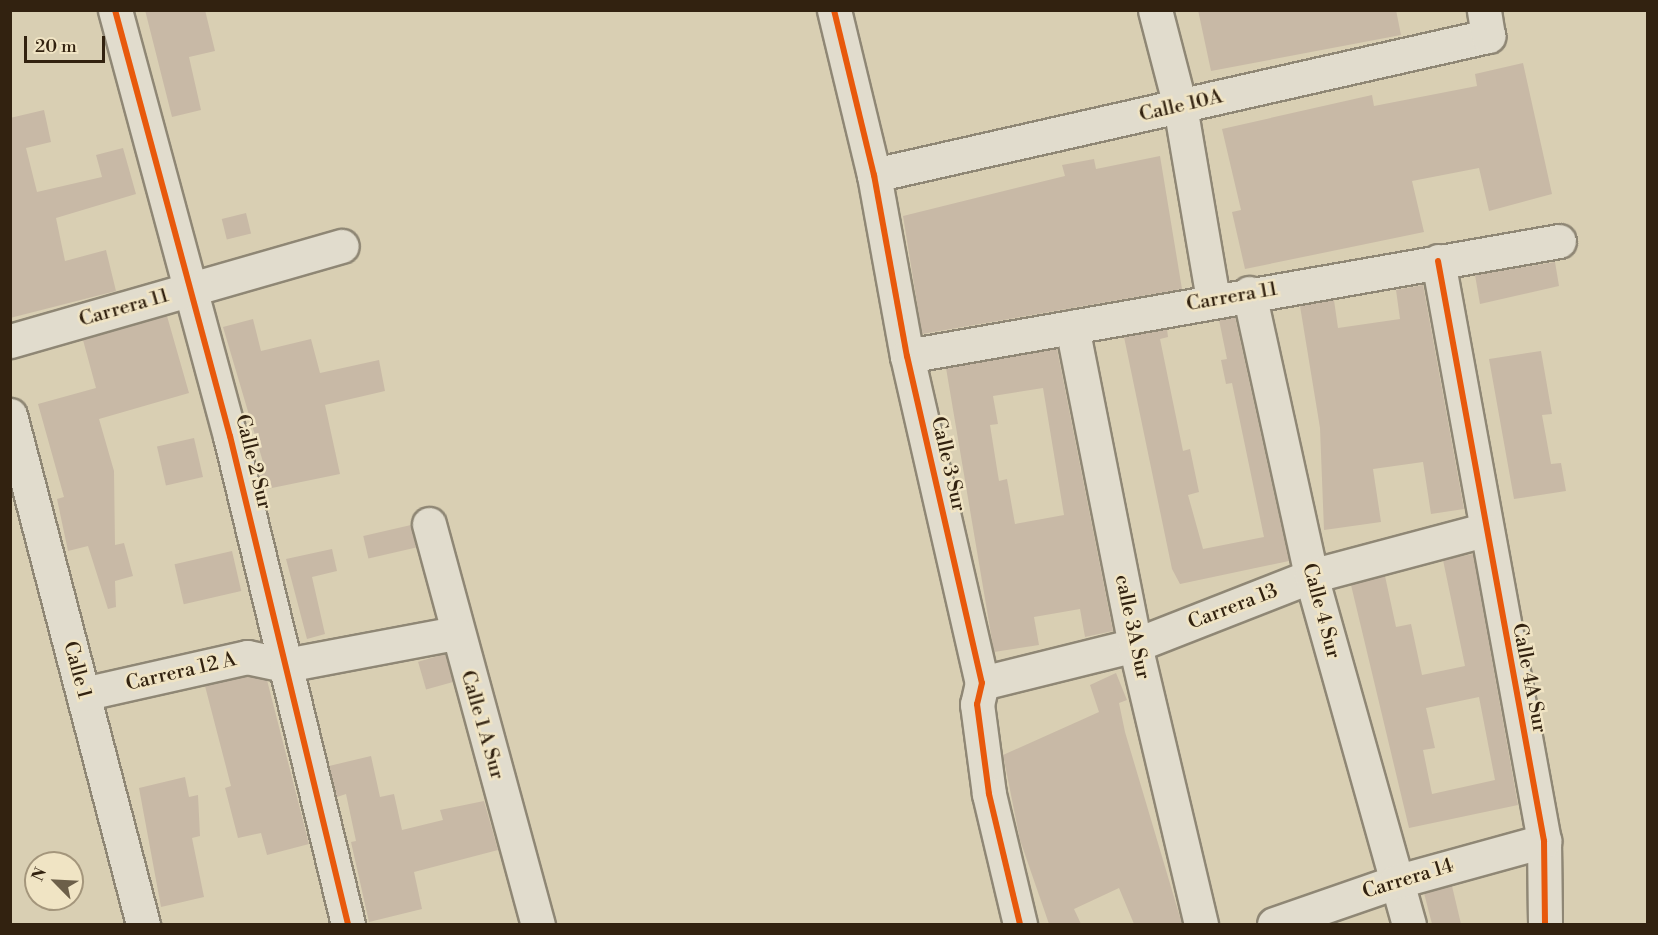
<!DOCTYPE html>
<style>
body{margin:0}
#map{position:relative;width:1658px;height:935px;overflow:hidden;background:#d9cfb3;font-family:"Libre Bodoni",serif}
div>[style]{position:absolute}
.building>*{inset:0;background:#c8b9a6;transform-origin:0 0}
.roads{filter:drop-shadow(2px 0 #8f8775) drop-shadow(-2px 0 #8f8775) drop-shadow(0 2px #8f8775) drop-shadow(0 -2px #8f8775)}
.minor>*{height:33px;margin:-16.5px;padding:0 16.5px;transform-origin:16.5px;border-radius:16.5px;background:#e1dccd}
.cycleway>*{height:6px;margin:-3px;padding:0 3px;transform-origin:3px;border-radius:3px;background:#e8590c}
span{translate:-50% -50%;white-space:nowrap;text-align:center;line-height:1.15;-webkit-text-stroke:5px #f0e4c4;paint-order:stroke}
.street-label{font-size:20px;color:#322210}
.frame{position:absolute;inset:0;border:12px solid #322210;pointer-events:none}
.north{position:absolute;left:24px;top:851px;width:60px;height:60px;box-sizing:border-box;background:#f0e4c4;border:2px solid #a4967c;border-radius:50%;rotate:294deg;font-size:16px;font-weight:700;line-height:24px;text-align:center;color:#322210}
.north::after{content:'';display:block;margin:auto;width:21px;height:27px;background:#6c5f49;clip-path:polygon(50% 0,100% 100%,50% 72%,0 100%)}
.scale{position:absolute;left:24px;top:36px;width:81px;height:27px;box-sizing:border-box;border:3px solid #322210;border-top:0;padding-left:8px;font-size:18px;line-height:21px;white-space:nowrap;color:#322210;-webkit-text-stroke:4px #f0e4c4;paint-order:stroke}
</style>
<div id="map">
<div class="building">
<div style="clip-path:polygon(145px 10px,205px 10px,215px 51px,189px 57px,201px 110px,172px 117px)"></div>
<div style="clip-path:polygon(1198px 10px,1396px 10px,1401px 35px,1211px 71px)"></div>
<div style="clip-path:polygon(1523px 63px,1552px 194px,1489px 211px,1479px 168px,1412px 181px,1424px 232px,1245px 269px,1232px 212px,1241px 210px,1222px 129px,1372px 95px,1374px 106px,1477px 86px,1475px 74px)"></div>
<div style="clip-path:polygon(44px 110px,51px 142px,26px 148px,37px 192px,102px 177px,96px 155px,123px 148px,136px 194px,56px 218px,65px 261px,106px 250px,116px 291px,10px 318px,10px 118px)"></div>
<div style="clip-path:polygon(1160px 156px,1182px 289px,922px 334px,903px 216px,1065px 176px,1062px 165px,1094px 159px,1096px 169px)"></div>
<div style="left:246px;top:213px;width:21px;height:25px;rotate:76deg"></div>
<div style="clip-path:polygon(1555px 262px,1559px 286px,1480px 304px,1475px 275px)"></div>
<div style="clip-path:polygon(1423px 285px,1464px 509px,1431px 514px,1423px 462px,1373px 469px,1381px 522px,1324px 530px,1320px 428px,1300px 306px,1334px 300px,1338px 328px,1400px 319px,1396px 290px)"></div>
<div style="clip-path:polygon(167px 316px,189px 393px,99px 419px,114px 471px,115px 545px,124px 543px,133px 576px,115px 581px,116px 607px,108px 609px,88px 546px,68px 551px,57px 499px,64px 497px,38px 404px,96px 388px,83px 340px)"></div>
<div style="clip-path:polygon(1235px 317px,1289px 561px,1180px 584px,1172px 569px,1124px 337px,1167px 329px,1168px 337px,1160px 339px,1183px 451px,1190px 449px,1199px 492px,1188px 495px,1203px 549px,1264px 537px,1232px 383px,1226px 384px,1221px 360px,1227px 359px,1219px 320px)"></div>
<div style="clip-path:polygon(253px 319px,261px 351px,311px 339px,320px 373px,379px 360px,385px 391px,325px 405px,340px 474px,262px 490px,256px 463px,263px 462px,223px 327px)"></div>
<div style="clip-path:polygon(evenodd,1057px 349px,1113px 631px,1085px 637px,1080px 609px,1034px 617px,1039px 645px,994px 652px,946px 368px,1057px 349px,1043px 388px,1064px 515px,1015px 524px,1007px 479px,999px 481px,997px 469px,990px 425px,998px 424px,993px 396px,1043px 388px)"></div>
<div style="clip-path:polygon(1541px 351px,1552px 414px,1542px 415px,1551px 464px,1561px 463px,1566px 491px,1514px 499px,1489px 359px)"></div>
<div style="left:194px;top:438px;width:40px;height:38px;rotate:77deg"></div>
<div style="left:411px;top:525px;width:23px;height:49px;rotate:77deg"></div>
<div style="clip-path:polygon(332px 549px,337px 571px,312px 577px,325px 634px,307px 639px,286px 559px)"></div>
<div style="left:232px;top:551px;width:41px;height:59px;rotate:77deg"></div>
<div style="clip-path:polygon(evenodd,1473px 554px,1518px 805px,1409px 828px,1351px 585px,1385px 576px,1396px 627px,1411px 624px,1422px 675px,1465px 666px,1443px 560px,1473px 554px,1479px 697px,1495px 780px,1432px 794px,1423px 750px,1435px 748px,1426px 708px,1479px 697px)"></div>
<div style="left:445px;top:654px;width:29px;height:28px;rotate:74deg"></div>
<div style="clip-path:polygon(1116px 673px,1127px 700px,1119px 703px,1125px 732px,1182px 924px,1134px 924px,1119px 888px,1074px 909px,1081px 924px,1049px 924px,1020px 840px,1003px 755px,1099px 712px,1090px 685px)"></div>
<div style="clip-path:polygon(247px 676px,267px 680px,309px 844px,267px 855px,261px 833px,238px 838px,225px 788px,231px 786px,205px 686px)"></div>
<div style="clip-path:polygon(371px 756px,380px 797px,394px 794px,402px 830px,443px 820px,440px 810px,484px 801px,498px 850px,414px 872px,422px 909px,369px 922px,351px 842px,356px 841px,346px 794px,337px 797px,329px 766px)"></div>
<div style="clip-path:polygon(185px 777px,189px 797px,198px 795px,200px 836px,192px 838px,204px 897px,161px 907px,139px 788px)"></div>
<div style="clip-path:polygon(1452px 886px,1461px 924px,1432px 924px,1424px 893px)"></div>
</div>
<div class="roads">
<div class="minor">
<div style="left:115px;top:10px;width:441px;rotate:74.9deg"></div>
<div style="left:230px;top:436px;width:502px;rotate:76.41deg"></div>
<div style="left:834px;top:10px;width:170px;rotate:76.4deg"></div>
<div style="left:874px;top:175px;width:184px;rotate:79.7deg"></div>
<div style="left:907px;top:356px;width:335px;rotate:77.1deg"></div>
<div style="left:982px;top:683px;width:22px;rotate:103deg"></div>
<div style="left:977px;top:704px;width:91px;rotate:82.4deg"></div>
<div style="left:989px;top:794px;width:134px;rotate:76.6deg"></div>
<div style="left:1155px;top:10px;width:99px;rotate:75.4deg"></div>
<div style="left:1180px;top:106px;width:197px;rotate:80.3deg"></div>
<div style="left:874px;top:175px;width:630px;rotate:-12.76deg"></div>
<div style="left:1488px;top:36px;width:26px;rotate:-99deg"></div>
<div style="left:1438px;top:261px;width:590px;rotate:79.64deg"></div>
<div style="left:1544px;top:841px;width:83px;rotate:89.3deg"></div>
<div style="left:1249px;top:293px;width:290px;rotate:77.6deg"></div>
<div style="left:1311px;top:576px;width:362px;rotate:74.3deg"></div>
<div style="left:1072px;top:327px;width:324px;rotate:78.8deg"></div>
<div style="left:1135px;top:645px;width:287px;rotate:76.7deg"></div>
<div style="left:10px;top:341px;width:345px;rotate:-16deg"></div>
<div style="left:907px;top:356px;width:662px;rotate:-10deg"></div>
<div style="left:10px;top:415px;width:526px;rotate:75.36deg"></div>
<div style="left:429px;top:524px;width:415px;rotate:74.8deg"></div>
<div style="left:982px;top:683px;width:158px;rotate:-13.9deg"></div>
<div style="left:1135px;top:645px;width:189px;rotate:-21.4deg"></div>
<div style="left:1311px;top:576px;width:179px;rotate:-14.9deg"></div>
<div style="left:83px;top:694px;width:168px;rotate:-12.7deg"></div>
<div style="left:247px;top:657px;width:40px;rotate:12deg"></div>
<div style="left:286px;top:665px;width:173px;rotate:-10.7deg"></div>
<div style="left:1274px;top:924px;width:128px;rotate:-19.1deg"></div>
<div style="left:1395px;top:882px;width:155px;rotate:-15.4deg"></div>
</div>
</div>
<div class="cycleway">
<div style="left:115px;top:10px;width:441px;rotate:74.9deg"></div>
<div style="left:230px;top:436px;width:502px;rotate:76.41deg"></div>
<div style="left:834px;top:10px;width:170px;rotate:76.4deg"></div>
<div style="left:874px;top:175px;width:184px;rotate:79.7deg"></div>
<div style="left:907px;top:356px;width:335px;rotate:77.1deg"></div>
<div style="left:982px;top:683px;width:22px;rotate:103deg"></div>
<div style="left:977px;top:704px;width:91px;rotate:82.4deg"></div>
<div style="left:989px;top:794px;width:134px;rotate:76.6deg"></div>
<div style="left:1438px;top:261px;width:590px;rotate:79.64deg"></div>
<div style="left:1544px;top:841px;width:83px;rotate:89.3deg"></div>
</div>
<div class="street-label">
<span style="left:1181px;top:106px;rotate:-13deg">Calle 10A</span>
<span style="left:1232px;top:297px;rotate:-10deg">Carrera 11</span>
<span style="left:124px;top:308px;rotate:-16deg">Carrera 11</span>
<span style="left:253px;top:462px;rotate:76deg">Calle 2 Sur</span>
<span style="left:948px;top:464px;rotate:77deg">Calle 3 Sur</span>
<span style="left:1233px;top:607px;rotate:-21deg">Carrera 13</span>
<span style="left:1321px;top:611px;rotate:75deg">Calle 4 Sur</span>
<span style="left:1132px;top:627px;rotate:78deg">calle 3A Sur</span>
<span style="left:77px;top:670px;rotate:75deg">Calle 1</span>
<span style="left:181px;top:672px;rotate:-13deg">Carrera 12 A</span>
<span style="left:1529px;top:678px;rotate:79deg">Calle 4A Sur</span>
<span style="left:482px;top:725px;rotate:74deg">Calle 1 A Sur</span>
<span style="left:1408px;top:879px;rotate:-17deg">Carrera 14</span>
</div>
<div class="frame"></div>
<div class="north">N</div>
<div class="scale">20 m</div>
</div>
